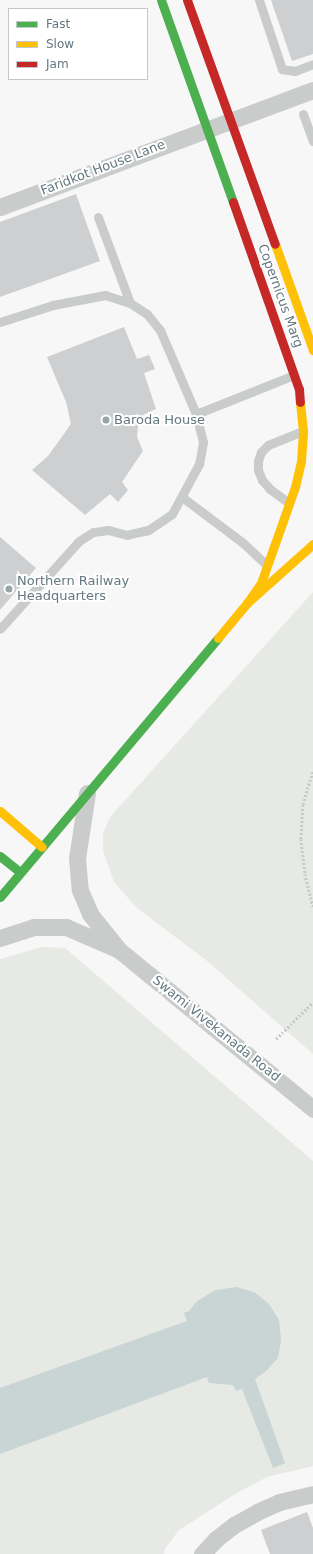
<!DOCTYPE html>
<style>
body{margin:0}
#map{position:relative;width:313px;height:1554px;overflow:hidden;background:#f7f7f7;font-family:"DejaVu Sans",sans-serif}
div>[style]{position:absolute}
.green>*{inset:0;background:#e6e9e4}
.water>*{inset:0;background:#c9d4d5}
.building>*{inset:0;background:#cdcfd0}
.path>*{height:2.5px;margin-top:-1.25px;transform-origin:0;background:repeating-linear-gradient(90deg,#c8c9ca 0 2px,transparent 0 4px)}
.lane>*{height:9px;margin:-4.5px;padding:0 4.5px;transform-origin:4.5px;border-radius:4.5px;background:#cacccc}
.street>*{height:17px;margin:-8.5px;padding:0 8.5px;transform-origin:8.5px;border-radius:8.5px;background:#cacccc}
.fast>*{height:9px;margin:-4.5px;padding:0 4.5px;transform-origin:4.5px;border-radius:4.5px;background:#4caf50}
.slow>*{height:9px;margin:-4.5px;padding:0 4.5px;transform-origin:4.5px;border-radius:4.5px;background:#ffc107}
.jam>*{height:9px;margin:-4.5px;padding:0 4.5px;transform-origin:4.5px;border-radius:4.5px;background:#c62828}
.dots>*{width:11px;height:11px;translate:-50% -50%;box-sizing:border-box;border:2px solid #fff;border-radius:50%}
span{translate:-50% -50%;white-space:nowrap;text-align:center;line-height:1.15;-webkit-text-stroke:4px #fff;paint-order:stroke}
.street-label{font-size:13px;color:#637881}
.poi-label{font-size:13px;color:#637881}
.left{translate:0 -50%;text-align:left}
.legend{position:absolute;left:8px;top:8px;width:140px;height:72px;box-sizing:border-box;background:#fff;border:1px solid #c1c9cd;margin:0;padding:5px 7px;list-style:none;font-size:12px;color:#637881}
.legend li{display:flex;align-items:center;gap:8px;height:20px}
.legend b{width:20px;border:1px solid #c1c9cd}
</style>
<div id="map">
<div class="green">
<div style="clip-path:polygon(313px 592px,313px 1054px,206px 960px,137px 908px,114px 882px,103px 851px,103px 833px,110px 817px)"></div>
<div style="clip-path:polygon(42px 947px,65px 948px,313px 1161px,313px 1466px,267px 1477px,235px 1494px,178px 1531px,165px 1549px,164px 1554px,0 1554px,0 959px)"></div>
</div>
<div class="water">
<div style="clip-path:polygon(236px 1287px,254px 1292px,269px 1304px,279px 1320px,281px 1340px,278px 1358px,266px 1371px,255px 1379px,285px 1463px,273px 1468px,242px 1389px,236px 1391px,233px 1385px,209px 1383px,207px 1377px,0 1454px,0 1388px,187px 1321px,184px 1313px,189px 1311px,197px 1301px,216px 1290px)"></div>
</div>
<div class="building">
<div style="clip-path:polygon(271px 0,313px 0,313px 54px,292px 61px)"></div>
<div style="clip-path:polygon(76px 194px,100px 261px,0 297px,0 222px)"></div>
<div style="clip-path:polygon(124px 327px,137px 359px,149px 355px,155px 369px,144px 373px,156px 409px,143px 415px,138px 426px,137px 437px,143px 451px,122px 482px,128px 490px,118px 502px,110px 494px,85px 515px,32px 470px,48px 456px,71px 424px,66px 402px,47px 357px)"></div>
<div style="clip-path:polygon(0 537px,36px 568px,0 610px)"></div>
<div style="clip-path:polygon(307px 1512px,313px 1528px,313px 1554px,270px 1554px,261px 1530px)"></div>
</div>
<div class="path">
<div style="left:313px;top:772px;width:34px;rotate:107deg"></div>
<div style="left:303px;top:805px;width:34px;rotate:93deg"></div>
<div style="left:301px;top:839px;width:35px;rotate:83deg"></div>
<div style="left:305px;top:874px;width:34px;rotate:76deg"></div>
<div style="left:276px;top:1039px;width:52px;rotate:-45deg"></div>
</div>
<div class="lane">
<div style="left:259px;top:0;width:73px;rotate:71.6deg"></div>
<div style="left:282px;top:69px;width:13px;rotate:9deg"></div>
<div style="left:295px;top:71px;width:19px;rotate:-21deg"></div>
<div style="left:303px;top:114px;width:29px;rotate:70deg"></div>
<div style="left:98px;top:217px;width:92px;rotate:69.6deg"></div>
<div style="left:0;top:322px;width:56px;rotate:-17.8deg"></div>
<div style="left:53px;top:305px;width:53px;rotate:-10.9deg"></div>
<div style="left:105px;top:295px;width:26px;rotate:18deg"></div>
<div style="left:130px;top:303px;width:20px;rotate:33deg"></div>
<div style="left:147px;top:314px;width:21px;rotate:51deg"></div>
<div style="left:160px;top:330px;width:91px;rotate:66.8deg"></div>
<div style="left:196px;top:414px;width:29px;rotate:76deg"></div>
<div style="left:203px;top:442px;width:22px;rotate:100deg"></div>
<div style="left:199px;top:464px;width:57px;rotate:118.4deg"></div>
<div style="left:172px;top:514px;width:29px;rotate:146deg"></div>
<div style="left:148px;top:530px;width:22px;rotate:167deg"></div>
<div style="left:127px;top:535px;width:20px;rotate:-165deg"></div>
<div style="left:108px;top:530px;width:15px;rotate:172deg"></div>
<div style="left:93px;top:532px;width:17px;rotate:147deg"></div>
<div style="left:79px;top:541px;width:118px;rotate:131.9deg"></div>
<div style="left:196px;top:414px;width:105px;rotate:-21.7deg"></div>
<div style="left:182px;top:497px;width:75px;rotate:36.9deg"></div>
<div style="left:242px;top:542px;width:34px;rotate:43deg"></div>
<div style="left:289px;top:503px;width:24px;rotate:-144deg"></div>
<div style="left:270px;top:489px;width:12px;rotate:-132deg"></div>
<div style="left:262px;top:480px;width:11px;rotate:-112deg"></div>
<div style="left:258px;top:470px;width:9px;rotate:-90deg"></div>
<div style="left:258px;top:461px;width:9px;rotate:-72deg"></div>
<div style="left:261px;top:452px;width:10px;rotate:-45deg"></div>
<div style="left:268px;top:445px;width:38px;rotate:-22deg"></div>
</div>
<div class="street">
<div style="left:0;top:207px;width:334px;rotate:-20.5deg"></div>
<div style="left:87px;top:793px;width:66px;rotate:98.7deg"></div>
<div style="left:77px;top:858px;width:32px;rotate:85deg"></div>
<div style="left:80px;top:890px;width:26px;rotate:67deg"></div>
<div style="left:90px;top:914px;width:46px;rotate:51.1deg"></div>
<div style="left:119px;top:950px;width:251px;rotate:39.3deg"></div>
<div style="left:0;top:938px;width:36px;rotate:-18deg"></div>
<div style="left:34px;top:927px;width:32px"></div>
<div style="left:66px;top:927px;width:56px;rotate:23.3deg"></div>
<div style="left:202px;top:1554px;width:21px;rotate:-47deg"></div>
<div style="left:216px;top:1539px;width:23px;rotate:-38deg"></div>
<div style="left:234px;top:1525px;width:26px;rotate:-29deg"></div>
<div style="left:257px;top:1512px;width:24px;rotate:-24deg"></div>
<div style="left:279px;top:1502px;width:35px;rotate:-13deg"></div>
</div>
<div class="fast">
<div style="left:161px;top:0;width:214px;rotate:70.4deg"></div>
<div style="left:0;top:856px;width:26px;rotate:39deg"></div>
<div style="left:0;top:897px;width:339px;rotate:-49.9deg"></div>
</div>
<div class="slow">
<div style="left:275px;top:244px;width:113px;rotate:70.3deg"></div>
<div style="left:247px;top:603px;width:24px;rotate:-55deg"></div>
<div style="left:261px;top:583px;width:102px;rotate:-70.5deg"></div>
<div style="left:295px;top:487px;width:27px;rotate:-77deg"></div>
<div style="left:301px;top:461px;width:30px;rotate:-86deg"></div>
<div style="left:303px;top:431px;width:29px;rotate:-96deg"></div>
<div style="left:218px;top:638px;width:45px;rotate:-50.4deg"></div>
<div style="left:247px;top:603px;width:89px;rotate:-41.8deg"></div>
<div style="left:0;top:811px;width:55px;rotate:40.6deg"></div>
</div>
<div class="jam">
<div style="left:187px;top:0;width:259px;rotate:70.2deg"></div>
<div style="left:233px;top:202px;width:198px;rotate:70.6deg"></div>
<div style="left:299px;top:389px;width:13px;rotate:86deg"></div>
</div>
<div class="dots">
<div style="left:106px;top:420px;background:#97a4aa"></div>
<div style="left:9px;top:589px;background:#97a4aa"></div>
</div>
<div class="street-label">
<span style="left:103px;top:168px;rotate:-21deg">Faridkot House Lane</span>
<span style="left:280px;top:296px;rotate:70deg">Copernicus Marg</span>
<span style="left:216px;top:1029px;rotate:39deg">Swami Vivekanada Road</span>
</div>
<div class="poi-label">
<span class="left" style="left:114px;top:420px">Baroda House</span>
<span class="left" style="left:17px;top:589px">Northern Railway<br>Headquarters</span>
</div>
<ul class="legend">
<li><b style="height:5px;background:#4caf50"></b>Fast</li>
<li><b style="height:5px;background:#ffc107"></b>Slow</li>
<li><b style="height:5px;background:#c62828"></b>Jam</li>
</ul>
</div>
